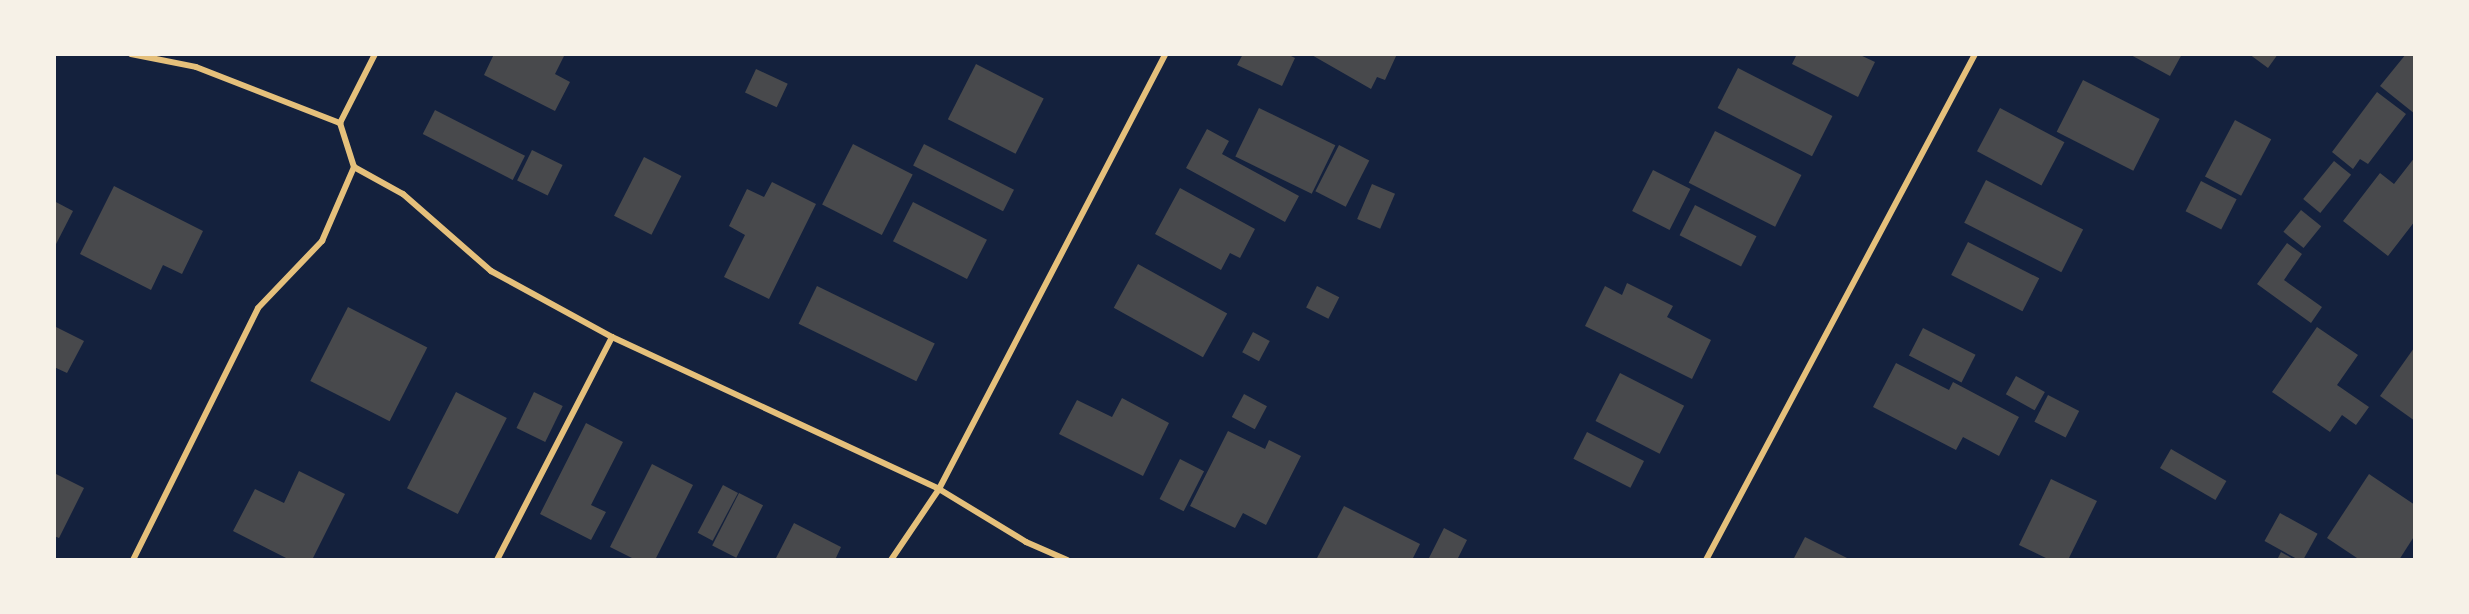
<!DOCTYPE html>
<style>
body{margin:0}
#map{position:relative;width:2469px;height:614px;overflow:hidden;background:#14213d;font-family:Montserrat,sans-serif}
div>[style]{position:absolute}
.building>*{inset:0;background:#48494c;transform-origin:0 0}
.minor>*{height:6px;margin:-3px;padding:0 3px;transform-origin:3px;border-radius:3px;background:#e5c07b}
span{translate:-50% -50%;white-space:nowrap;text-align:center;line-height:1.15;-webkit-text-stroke:4.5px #f6f1e7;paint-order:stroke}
.frame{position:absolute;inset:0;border:56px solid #f6f1e7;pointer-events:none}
</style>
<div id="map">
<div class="building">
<div style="clip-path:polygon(494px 54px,565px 54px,555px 74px,570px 82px,555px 111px,484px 75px)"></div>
<div style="clip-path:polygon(1243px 54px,1287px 54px,1295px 58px,1282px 86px,1237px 65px)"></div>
<div style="clip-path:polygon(1310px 54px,1397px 54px,1385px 80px,1377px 77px,1371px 89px)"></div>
<div style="clip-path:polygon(1797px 54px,1858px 54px,1875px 62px,1858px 97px,1792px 64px)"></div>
<div style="clip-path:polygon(2129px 54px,2182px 54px,2170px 76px)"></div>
<div style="clip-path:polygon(2249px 54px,2278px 54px,2268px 68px)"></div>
<div style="clip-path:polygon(2406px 54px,2415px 54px,2415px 114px,2380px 86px)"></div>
<div style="left:976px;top:64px;width:76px;height:62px;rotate:27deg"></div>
<div style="left:1738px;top:68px;width:106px;height:45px;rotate:27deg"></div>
<div style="left:756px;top:69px;width:35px;height:26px;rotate:25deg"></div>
<div style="left:2083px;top:80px;width:86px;height:58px;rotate:27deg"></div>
<div style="clip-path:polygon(2377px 92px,2406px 114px,2368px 164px,2360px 159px,2353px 169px,2332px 152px)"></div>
<div style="left:1259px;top:108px;width:85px;height:54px;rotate:26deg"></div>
<div style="left:2000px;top:108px;width:73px;height:49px;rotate:28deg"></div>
<div style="left:435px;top:110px;width:101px;height:27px;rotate:27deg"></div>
<div style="left:2235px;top:120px;width:41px;height:64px;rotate:28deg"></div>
<div style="clip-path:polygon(1207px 129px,1229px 141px,1222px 154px,1299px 196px,1285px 222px,1186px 168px)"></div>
<div style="left:1715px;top:131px;width:97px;height:58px;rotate:27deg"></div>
<div style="left:853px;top:144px;width:67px;height:68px;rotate:27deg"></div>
<div style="left:924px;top:144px;width:101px;height:24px;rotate:27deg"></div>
<div style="left:1339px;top:145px;width:34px;height:52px;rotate:27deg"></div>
<div style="left:532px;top:150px;width:34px;height:34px;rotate:26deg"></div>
<div style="left:644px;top:157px;width:42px;height:66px;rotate:27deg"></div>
<div style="clip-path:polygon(2415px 157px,2415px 221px,2388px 256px,2343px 221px,2380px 173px,2394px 184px)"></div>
<div style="left:2334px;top:161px;width:22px;height:49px;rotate:39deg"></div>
<div style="left:1653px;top:170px;width:42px;height:46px;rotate:27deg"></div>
<div style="left:1986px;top:180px;width:109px;height:48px;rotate:27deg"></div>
<div style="left:2201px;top:181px;width:40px;height:34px;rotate:27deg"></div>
<div style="clip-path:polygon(772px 182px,816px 204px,769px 299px,724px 277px,745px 235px,729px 226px,747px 189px,764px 197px)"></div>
<div style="left:1372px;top:184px;width:25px;height:38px;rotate:23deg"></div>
<div style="clip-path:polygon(114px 186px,203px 231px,182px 274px,163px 265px,151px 290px,80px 254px)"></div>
<div style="clip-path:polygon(1180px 188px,1255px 229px,1240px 258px,1230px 253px,1221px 270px,1155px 234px)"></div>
<div style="clip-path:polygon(54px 201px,73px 211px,54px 248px)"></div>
<div style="left:913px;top:202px;width:83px;height:44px;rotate:27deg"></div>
<div style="left:1695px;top:205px;width:69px;height:34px;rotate:27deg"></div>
<div style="left:2301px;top:210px;width:26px;height:28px;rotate:39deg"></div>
<div style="left:1968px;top:242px;width:80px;height:37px;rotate:27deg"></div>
<div style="clip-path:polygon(2287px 243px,2302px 254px,2284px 280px,2322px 307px,2311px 323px,2257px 284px)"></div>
<div style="left:1138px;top:264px;width:102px;height:50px;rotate:29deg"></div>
<div style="clip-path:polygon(1627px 283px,1673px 306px,1667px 317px,1711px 340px,1692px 379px,1585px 326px,1605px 286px,1622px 295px)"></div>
<div style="left:817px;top:286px;width:131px;height:42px;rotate:26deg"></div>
<div style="left:1317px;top:286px;width:25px;height:24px;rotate:27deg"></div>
<div style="left:348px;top:307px;width:89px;height:83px;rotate:27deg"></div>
<div style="clip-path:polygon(54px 326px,84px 341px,67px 373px,54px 367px)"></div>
<div style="clip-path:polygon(2317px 327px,2358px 355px,2337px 385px,2369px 407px,2356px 425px,2342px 415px,2330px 432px,2272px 392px)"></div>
<div style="left:1923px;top:328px;width:59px;height:31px;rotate:27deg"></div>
<div style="left:1253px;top:332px;width:19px;height:23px;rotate:28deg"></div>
<div style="clip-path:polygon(2414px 348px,2415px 349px,2415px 421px,2380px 396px)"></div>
<div style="clip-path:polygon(1896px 363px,1949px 390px,1953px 382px,2019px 417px,1999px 456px,1963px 437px,1956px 450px,1873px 407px)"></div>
<div style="left:1620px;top:373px;width:72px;height:54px;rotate:27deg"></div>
<div style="left:2016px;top:376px;width:33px;height:21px;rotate:29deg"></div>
<div style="left:456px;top:392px;width:57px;height:108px;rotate:27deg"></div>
<div style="left:534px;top:392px;width:32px;height:40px;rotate:26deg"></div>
<div style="left:1244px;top:394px;width:26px;height:26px;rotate:28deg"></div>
<div style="left:2048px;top:395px;width:35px;height:30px;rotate:27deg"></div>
<div style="clip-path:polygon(1122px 398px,1169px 423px,1143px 476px,1059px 434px,1077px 400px,1112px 417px)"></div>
<div style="clip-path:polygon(586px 423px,623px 442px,591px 505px,606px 512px,591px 540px,540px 514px)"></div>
<div style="clip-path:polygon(1228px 431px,1265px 449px,1269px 440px,1301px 456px,1266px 525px,1243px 513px,1235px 528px,1190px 506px)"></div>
<div style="left:1587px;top:432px;width:64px;height:30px;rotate:27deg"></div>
<div style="left:2171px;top:449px;width:64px;height:22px;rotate:30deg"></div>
<div style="left:1180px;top:459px;width:27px;height:45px;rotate:27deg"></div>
<div style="clip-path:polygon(652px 464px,693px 485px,655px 560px,636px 560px,610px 547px)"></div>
<div style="clip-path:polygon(299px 471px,345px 494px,312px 560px,290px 560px,233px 531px,255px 489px,284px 503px)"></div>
<div style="clip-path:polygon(54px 473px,84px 488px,59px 538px,54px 536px)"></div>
<div style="clip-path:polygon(2369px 474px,2415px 505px,2415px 535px,2399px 560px,2360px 560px,2327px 538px)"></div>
<div style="clip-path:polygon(2051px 479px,2097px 501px,2068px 560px,2050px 560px,2019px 545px)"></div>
<div style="left:723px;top:485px;width:17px;height:54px;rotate:28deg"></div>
<div style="left:739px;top:493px;width:27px;height:59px;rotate:27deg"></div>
<div style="clip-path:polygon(1344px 506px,1420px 544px,1412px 560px,1316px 560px)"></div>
<div style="left:2280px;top:513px;width:43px;height:32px;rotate:29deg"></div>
<div style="clip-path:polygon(794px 523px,841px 547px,835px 560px,775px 560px)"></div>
<div style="clip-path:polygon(1444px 528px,1467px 540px,1457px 560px,1428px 560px)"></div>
<div style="clip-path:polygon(1805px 537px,1851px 560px,1793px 560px)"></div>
<div style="clip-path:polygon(2281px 552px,2295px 560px,2277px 560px)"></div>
</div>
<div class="minor">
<div style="left:131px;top:54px;width:66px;rotate:11.3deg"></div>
<div style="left:196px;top:67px;width:155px;rotate:21.3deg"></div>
<div style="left:354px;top:167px;width:56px;rotate:28.9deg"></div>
<div style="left:403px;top:194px;width:117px;rotate:41.2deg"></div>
<div style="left:491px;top:271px;width:138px;rotate:28.6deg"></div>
<div style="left:612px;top:337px;width:361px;rotate:24.9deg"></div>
<div style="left:939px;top:489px;width:102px;rotate:31.3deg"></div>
<div style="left:1026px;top:542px;width:45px;rotate:23.7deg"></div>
<div style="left:133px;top:560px;width:281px;rotate:-63.6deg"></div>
<div style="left:258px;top:308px;width:93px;rotate:-46.3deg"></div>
<div style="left:322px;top:241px;width:81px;rotate:-66.6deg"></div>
<div style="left:354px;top:167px;width:46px;rotate:-107.7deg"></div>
<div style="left:340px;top:123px;width:77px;rotate:-63.1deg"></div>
<div style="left:497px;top:560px;width:251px;rotate:-62.7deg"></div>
<div style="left:891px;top:560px;width:86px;rotate:-55.9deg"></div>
<div style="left:939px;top:489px;width:490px;rotate:-62.5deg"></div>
<div style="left:1706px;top:560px;width:573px;rotate:-62deg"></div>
</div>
<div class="frame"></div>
</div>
